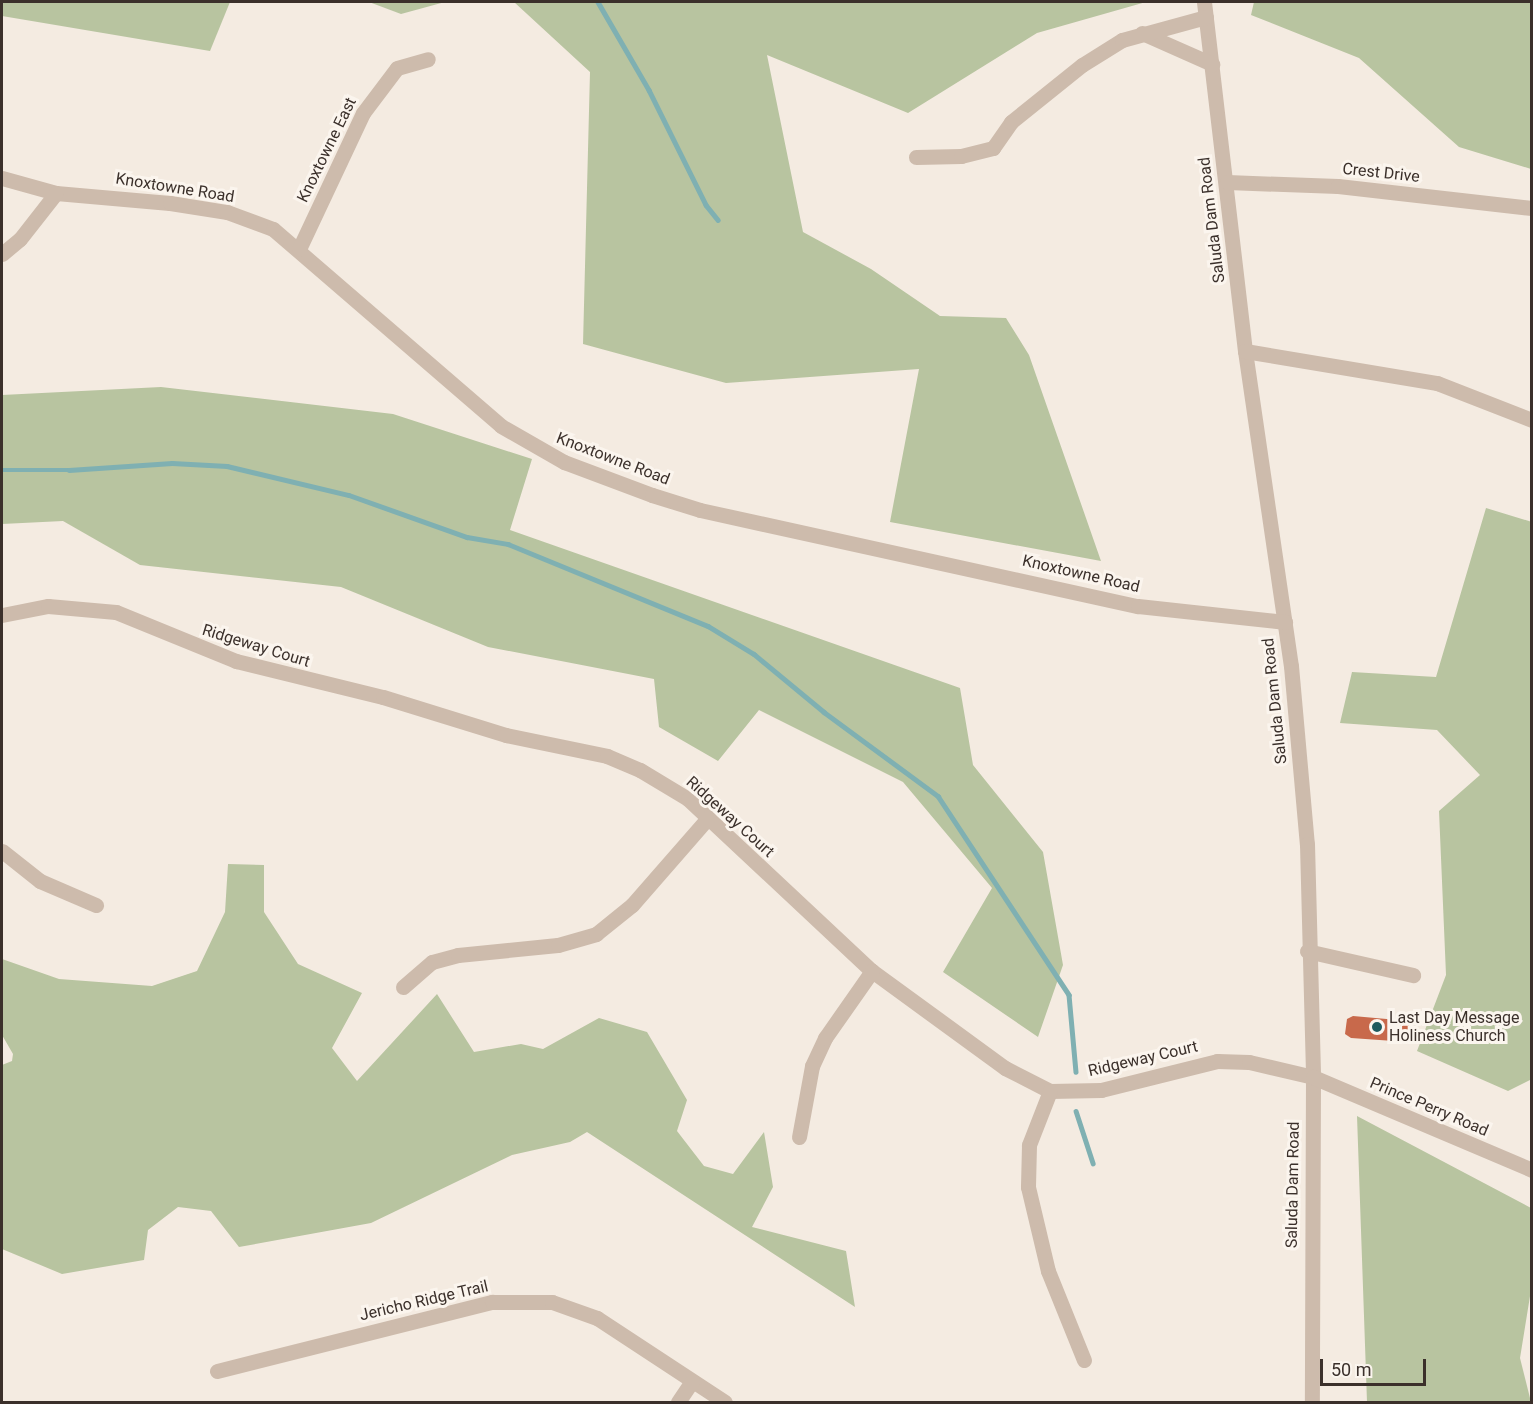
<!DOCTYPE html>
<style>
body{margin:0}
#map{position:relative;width:1533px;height:1404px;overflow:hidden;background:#f4ebe1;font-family:Roboto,sans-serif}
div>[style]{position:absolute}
.green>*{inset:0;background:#b8c4a0}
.stream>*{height:4.5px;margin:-2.25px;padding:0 2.25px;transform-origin:2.25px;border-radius:2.25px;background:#7fb0b2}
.building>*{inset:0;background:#c8694b}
.minor>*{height:15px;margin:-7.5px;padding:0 7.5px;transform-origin:7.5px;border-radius:7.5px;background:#cdbbac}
.dots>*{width:16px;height:16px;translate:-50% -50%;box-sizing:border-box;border:3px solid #fbf5ee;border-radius:50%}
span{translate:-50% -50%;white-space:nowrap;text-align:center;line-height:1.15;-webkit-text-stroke:6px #fbf5ee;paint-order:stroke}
.street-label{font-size:16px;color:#3b302b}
.poi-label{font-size:16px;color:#3b302b}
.left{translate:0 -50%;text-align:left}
.frame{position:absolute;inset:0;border:3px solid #3b302b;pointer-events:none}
.scale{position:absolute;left:1320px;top:1359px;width:106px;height:27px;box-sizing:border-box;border:3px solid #3b302b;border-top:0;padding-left:8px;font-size:18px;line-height:21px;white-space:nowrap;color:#3b302b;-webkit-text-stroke:4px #fbf5ee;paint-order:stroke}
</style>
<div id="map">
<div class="green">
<div style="clip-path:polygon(2px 2px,230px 2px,210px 51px,2px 16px)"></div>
<div style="clip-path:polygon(369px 2px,445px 2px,401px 14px)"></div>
<div style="clip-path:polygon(514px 2px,1146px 2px,1037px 33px,908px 113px,767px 55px,803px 232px,871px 269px,940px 316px,1006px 318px,1029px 355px,1101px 561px,890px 522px,919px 369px,726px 383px,583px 344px,590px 72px)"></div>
<div style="clip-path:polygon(1254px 2px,1531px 2px,1531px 169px,1459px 147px,1359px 58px,1251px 15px)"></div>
<div style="clip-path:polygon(161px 387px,393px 414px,532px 459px,510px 530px,960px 688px,973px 765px,1043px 852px,1063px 965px,1038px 1037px,943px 972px,992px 888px,903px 782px,759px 710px,718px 761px,659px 727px,654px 679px,488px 647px,341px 587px,140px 565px,63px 521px,2px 524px,2px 395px)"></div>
<div style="clip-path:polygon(1486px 508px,1532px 522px,1532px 1079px,1508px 1091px,1417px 1051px,1446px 975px,1439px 811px,1480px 775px,1437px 730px,1340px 723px,1352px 672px,1436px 677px)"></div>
<div style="clip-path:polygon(228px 864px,264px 865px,264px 912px,298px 964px,362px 993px,332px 1048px,357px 1081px,437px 994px,474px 1052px,521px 1044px,543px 1049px,599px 1018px,647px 1032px,687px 1100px,677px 1131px,704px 1166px,733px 1174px,764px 1132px,773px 1187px,752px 1227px,846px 1251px,855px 1307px,587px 1132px,570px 1142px,512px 1155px,371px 1223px,239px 1247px,211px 1211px,178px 1207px,148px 1230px,144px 1260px,62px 1274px,2px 1249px,2px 1065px,12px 1061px,13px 1054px,2px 1035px,2px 959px,59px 979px,152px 986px,197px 971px,225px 912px)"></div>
<div style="clip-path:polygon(1357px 1116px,1531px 1208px,1531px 1290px,1520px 1358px,1531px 1402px,1367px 1402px)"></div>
</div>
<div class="stream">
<div style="left:598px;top:2px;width:102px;rotate:59.9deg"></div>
<div style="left:649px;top:90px;width:128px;rotate:63.6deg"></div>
<div style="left:706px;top:205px;width:19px;rotate:51deg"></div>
<div style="left:2px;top:470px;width:67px"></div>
<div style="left:69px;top:470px;width:103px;rotate:-3.9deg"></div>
<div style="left:172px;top:463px;width:55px;rotate:3.1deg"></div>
<div style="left:227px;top:466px;width:125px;rotate:13.4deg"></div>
<div style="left:349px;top:495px;width:125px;rotate:19.6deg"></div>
<div style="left:467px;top:537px;width:42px;rotate:9.7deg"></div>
<div style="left:508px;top:544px;width:216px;rotate:22.3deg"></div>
<div style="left:708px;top:626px;width:54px;rotate:31.3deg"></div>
<div style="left:754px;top:654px;width:91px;rotate:39.6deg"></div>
<div style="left:824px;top:712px;width:142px;rotate:36.4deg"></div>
<div style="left:938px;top:796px;width:238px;rotate:56.6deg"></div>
<div style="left:1069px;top:995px;width:77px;rotate:84.8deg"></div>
<div style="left:1076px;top:1111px;width:55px;rotate:71.9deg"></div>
</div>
<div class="building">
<div style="clip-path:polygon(1353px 1016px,1409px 1021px,1408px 1042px,1351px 1038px,1345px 1034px,1347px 1019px)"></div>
</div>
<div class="minor">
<div style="left:1204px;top:2px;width:351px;rotate:83.3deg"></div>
<div style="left:1245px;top:351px;width:318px;rotate:81.7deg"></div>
<div style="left:1291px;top:666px;width:179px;rotate:84.9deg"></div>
<div style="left:1307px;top:844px;width:233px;rotate:88.5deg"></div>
<div style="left:1313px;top:1077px;width:325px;rotate:90.2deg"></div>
<div style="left:1142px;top:33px;width:77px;rotate:23.9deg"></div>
<div style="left:916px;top:157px;width:45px;rotate:-1.3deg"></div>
<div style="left:961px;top:156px;width:33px;rotate:-14deg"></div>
<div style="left:993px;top:148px;width:32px;rotate:-55deg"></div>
<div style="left:1011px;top:122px;width:91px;rotate:-38.8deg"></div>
<div style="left:1082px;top:65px;width:47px;rotate:-32deg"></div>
<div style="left:1122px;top:40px;width:87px;rotate:-15.3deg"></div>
<div style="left:2px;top:178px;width:56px;rotate:15.5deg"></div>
<div style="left:56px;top:193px;width:114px;rotate:5deg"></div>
<div style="left:170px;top:203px;width:58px;rotate:9deg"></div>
<div style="left:227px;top:212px;width:49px;rotate:20.3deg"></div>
<div style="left:273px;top:229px;width:301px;rotate:40.8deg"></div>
<div style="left:501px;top:426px;width:73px;rotate:29.7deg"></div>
<div style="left:564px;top:462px;width:94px;rotate:20.6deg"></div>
<div style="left:652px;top:495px;width:50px;rotate:17.4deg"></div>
<div style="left:700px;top:510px;width:448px;rotate:12.4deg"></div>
<div style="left:1138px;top:606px;width:148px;rotate:6.2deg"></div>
<div style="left:1227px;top:182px;width:111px;rotate:2.1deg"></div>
<div style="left:1338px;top:186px;width:195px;rotate:6.5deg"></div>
<div style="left:299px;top:249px;width:150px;rotate:-64.8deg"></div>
<div style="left:363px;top:113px;width:56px;rotate:-52.9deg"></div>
<div style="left:397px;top:68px;width:32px;rotate:-16deg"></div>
<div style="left:2px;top:254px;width:23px;rotate:-40deg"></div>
<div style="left:20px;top:239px;width:58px;rotate:-52deg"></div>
<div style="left:1245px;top:351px;width:195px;rotate:9.5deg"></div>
<div style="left:1437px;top:383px;width:102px;rotate:21.3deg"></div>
<div style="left:2px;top:615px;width:47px;rotate:-11.1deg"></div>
<div style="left:48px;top:606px;width:68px;rotate:5deg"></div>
<div style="left:116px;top:612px;width:130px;rotate:22.2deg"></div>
<div style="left:236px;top:661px;width:151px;rotate:13.8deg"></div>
<div style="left:383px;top:697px;width:129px;rotate:17.2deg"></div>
<div style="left:506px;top:735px;width:103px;rotate:11.7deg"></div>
<div style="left:607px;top:756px;width:36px;rotate:23deg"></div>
<div style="left:640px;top:770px;width:56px;rotate:31.1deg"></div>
<div style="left:688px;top:799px;width:252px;rotate:43.1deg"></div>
<div style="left:872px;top:971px;width:165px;rotate:36.1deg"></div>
<div style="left:1005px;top:1068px;width:51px;rotate:27.1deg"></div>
<div style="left:1050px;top:1091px;width:51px;rotate:-1.1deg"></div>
<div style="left:1101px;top:1090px;width:120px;rotate:-14deg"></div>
<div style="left:1217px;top:1061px;width:32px;rotate:2deg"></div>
<div style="left:1249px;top:1062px;width:66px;rotate:13.2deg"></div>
<div style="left:1313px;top:1077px;width:238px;rotate:23deg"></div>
<div style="left:2px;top:851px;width:48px;rotate:38.3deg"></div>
<div style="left:40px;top:881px;width:61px;rotate:23.2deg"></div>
<div style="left:1307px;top:951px;width:109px;rotate:12.8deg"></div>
<div style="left:403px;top:987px;width:38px;rotate:-41deg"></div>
<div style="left:432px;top:962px;width:27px;rotate:-15deg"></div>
<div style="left:458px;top:955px;width:100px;rotate:-5.7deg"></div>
<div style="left:558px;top:945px;width:40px;rotate:-16deg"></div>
<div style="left:596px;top:934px;width:46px;rotate:-38.9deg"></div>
<div style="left:632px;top:905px;width:116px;rotate:-48.9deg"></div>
<div style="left:1050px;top:1091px;width:58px;rotate:111.3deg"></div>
<div style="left:1029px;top:1145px;width:42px;rotate:91.4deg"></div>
<div style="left:1028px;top:1187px;width:86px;rotate:76.6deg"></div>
<div style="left:1048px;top:1271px;width:96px;rotate:68deg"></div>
<div style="left:799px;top:1137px;width:72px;rotate:-79.6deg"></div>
<div style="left:812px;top:1066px;width:31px;rotate:-65deg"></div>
<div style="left:825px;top:1038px;width:82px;rotate:-55deg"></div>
<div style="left:217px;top:1371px;width:284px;rotate:-14.1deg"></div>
<div style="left:492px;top:1302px;width:60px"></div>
<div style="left:552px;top:1302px;width:48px;rotate:19.6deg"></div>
<div style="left:597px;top:1318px;width:153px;rotate:33.3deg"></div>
<div style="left:678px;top:1402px;width:25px;rotate:-56deg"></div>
</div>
<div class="dots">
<div style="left:1377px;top:1027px;background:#1f5a5e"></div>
</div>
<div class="street-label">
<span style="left:327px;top:150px;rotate:-64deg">Knoxtowne East</span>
<span style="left:1381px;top:173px;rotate:6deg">Crest Drive</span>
<span style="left:175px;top:188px;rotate:9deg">Knoxtowne Road</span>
<span style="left:1212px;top:220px;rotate:-97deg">Saluda Dam Road</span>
<span style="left:613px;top:459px;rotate:21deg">Knoxtowne Road</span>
<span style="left:1081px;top:574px;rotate:13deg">Knoxtowne Road</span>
<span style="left:256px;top:646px;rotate:17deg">Ridgeway Court</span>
<span style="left:1275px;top:701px;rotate:-96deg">Saluda Dam Road</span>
<span style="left:730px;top:817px;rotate:42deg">Ridgeway Court</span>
<span style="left:1143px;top:1059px;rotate:-13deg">Ridgeway Court</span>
<span style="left:1429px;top:1107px;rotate:23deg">Prince Perry Road</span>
<span style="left:1293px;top:1185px;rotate:-89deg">Saluda Dam Road</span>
<span style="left:424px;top:1301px;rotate:-13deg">Jericho Ridge Trail</span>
</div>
<div class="poi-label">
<span class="left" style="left:1389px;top:1027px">Last Day Message<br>Holiness Church</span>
</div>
<div class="frame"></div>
<div class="scale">50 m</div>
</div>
